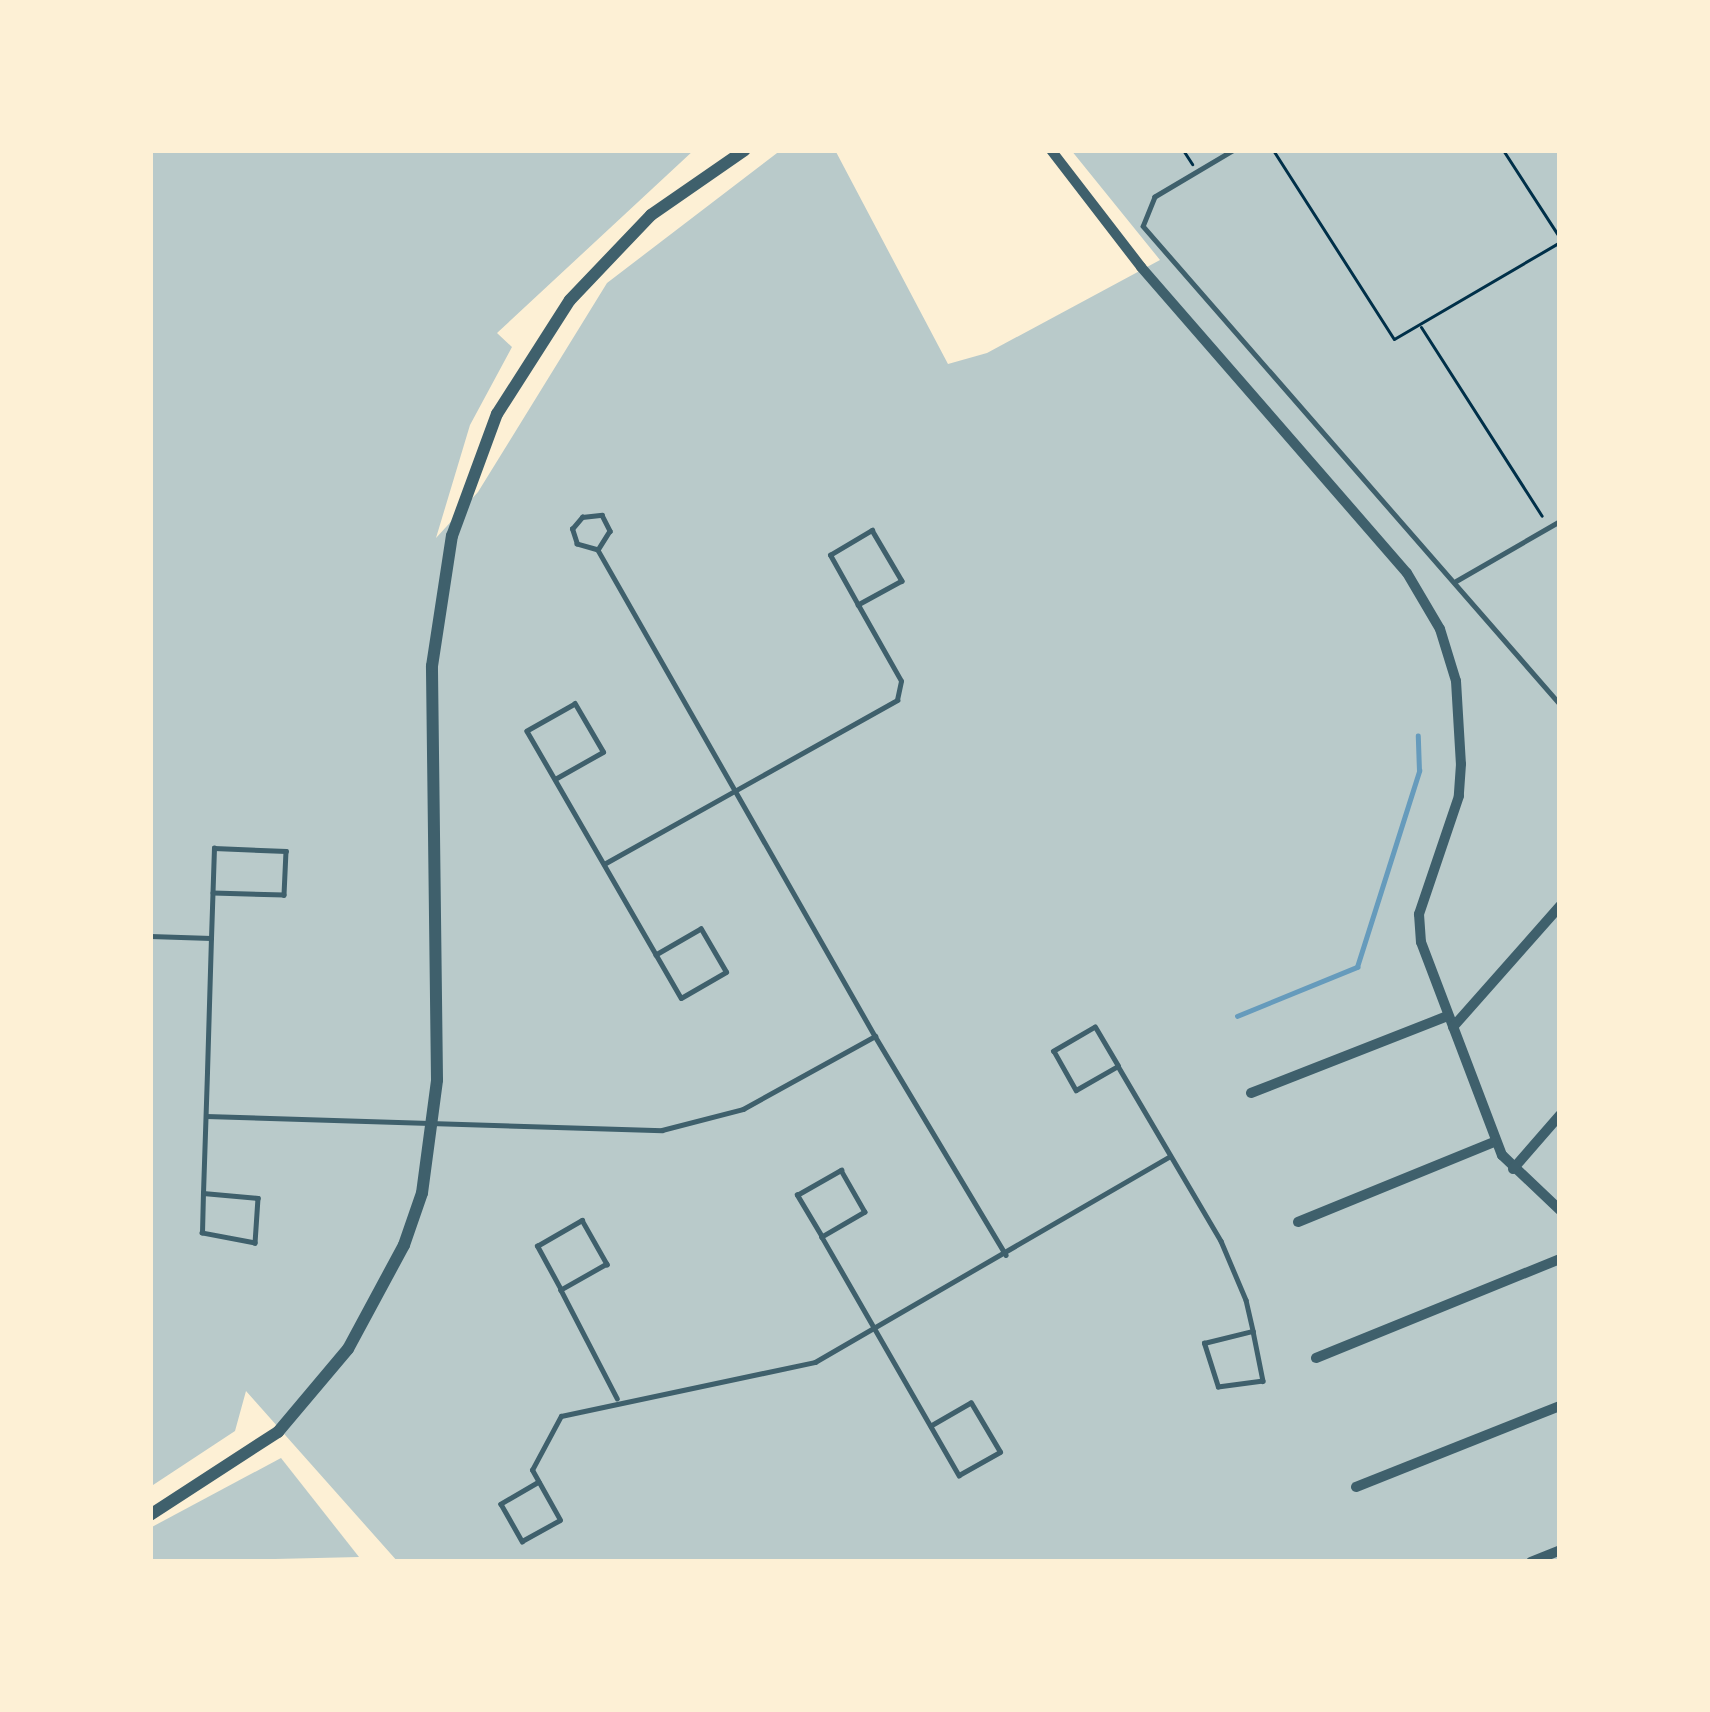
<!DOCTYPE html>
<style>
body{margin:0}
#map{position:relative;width:1710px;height:1712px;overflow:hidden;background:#fdf0d5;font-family:Overpass,sans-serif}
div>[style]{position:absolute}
.green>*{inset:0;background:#b9caca}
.stream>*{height:4.5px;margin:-2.25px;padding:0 2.25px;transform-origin:2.25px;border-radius:2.25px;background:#669bbc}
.path>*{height:3px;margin:-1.5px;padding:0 1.5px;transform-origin:1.5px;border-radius:1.5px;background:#003049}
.service>*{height:4.5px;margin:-2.25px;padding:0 2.25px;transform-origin:2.25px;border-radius:2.25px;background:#3f606c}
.minor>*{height:10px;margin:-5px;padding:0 5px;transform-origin:5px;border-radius:5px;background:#3f606c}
.tertiary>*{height:12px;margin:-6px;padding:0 6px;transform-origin:6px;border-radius:6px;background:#3f606c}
span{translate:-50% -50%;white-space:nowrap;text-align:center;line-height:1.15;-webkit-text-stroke:10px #fdf0d5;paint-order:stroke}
.frame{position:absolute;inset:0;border:153px solid #fdf0d5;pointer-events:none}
</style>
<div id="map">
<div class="green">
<div style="clip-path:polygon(150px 150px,694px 150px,497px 333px,512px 347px,470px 425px,436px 538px,478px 492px,607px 283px,781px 150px,835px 150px,948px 364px,987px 353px,1160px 260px,1071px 150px,1560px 150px,1560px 1562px,398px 1562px,246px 1391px,235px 1431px,150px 1487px)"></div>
<div style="clip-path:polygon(281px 1458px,359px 1557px,150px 1562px,150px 1528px)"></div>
</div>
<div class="stream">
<div style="left:1237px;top:1016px;width:130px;rotate:-22.2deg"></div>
<div style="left:1357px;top:967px;width:206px;rotate:-72.4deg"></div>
<div style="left:1419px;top:771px;width:35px;rotate:-92deg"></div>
</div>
<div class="path">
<div style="left:1183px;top:150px;width:17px;rotate:57deg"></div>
<div style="left:1273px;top:150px;width:224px;rotate:57.4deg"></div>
<div style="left:1394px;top:339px;width:192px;rotate:-30.3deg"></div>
<div style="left:1503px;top:150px;width:105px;rotate:57.1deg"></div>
<div style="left:1421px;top:327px;width:224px;rotate:57.4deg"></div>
</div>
<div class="service">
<div style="left:1234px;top:150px;width:92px;rotate:149.3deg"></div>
<div style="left:1155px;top:197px;width:31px;rotate:112deg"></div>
<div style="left:1143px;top:226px;width:634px;rotate:48.9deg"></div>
<div style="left:598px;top:550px;width:22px;rotate:-164deg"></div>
<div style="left:577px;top:544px;width:16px;rotate:-108deg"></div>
<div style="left:572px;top:529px;width:16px;rotate:-50deg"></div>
<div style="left:582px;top:517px;width:20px;rotate:-6deg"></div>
<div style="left:602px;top:515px;width:18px;rotate:63deg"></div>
<div style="left:610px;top:531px;width:22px;rotate:122deg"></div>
<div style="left:598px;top:550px;width:559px;rotate:60.32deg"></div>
<div style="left:1456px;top:581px;width:120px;rotate:-30deg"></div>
<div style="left:555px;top:779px;width:55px;rotate:-29.4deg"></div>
<div style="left:603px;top:752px;width:56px;rotate:-120.3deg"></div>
<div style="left:575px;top:704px;width:55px;rotate:150.6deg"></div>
<div style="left:527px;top:731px;width:308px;rotate:60deg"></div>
<div style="left:681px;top:998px;width:52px;rotate:-30deg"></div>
<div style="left:726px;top:972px;width:50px;rotate:-120.2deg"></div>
<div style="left:701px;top:929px;width:52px;rotate:150deg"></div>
<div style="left:604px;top:864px;width:336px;rotate:-29.2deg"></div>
<div style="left:897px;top:700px;width:19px;rotate:-78deg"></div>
<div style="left:901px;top:681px;width:87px;rotate:-119.5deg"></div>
<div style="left:858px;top:605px;width:57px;rotate:-119.2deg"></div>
<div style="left:830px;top:555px;width:49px;rotate:-30.8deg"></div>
<div style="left:872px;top:530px;width:59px;rotate:59.5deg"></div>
<div style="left:902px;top:581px;width:50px;rotate:151.4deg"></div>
<div style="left:150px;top:936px;width:61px;rotate:1.9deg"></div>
<div style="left:1118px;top:1066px;width:45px;rotate:-120.5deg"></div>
<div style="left:1095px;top:1027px;width:48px;rotate:149.7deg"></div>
<div style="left:1054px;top:1051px;width:45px;rotate:60.6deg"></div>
<div style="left:1076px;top:1090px;width:48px;rotate:-29.7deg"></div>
<div style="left:1118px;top:1066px;width:203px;rotate:59.5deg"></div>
<div style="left:1221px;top:1241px;width:64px;rotate:67deg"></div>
<div style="left:1246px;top:1300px;width:32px;rotate:77deg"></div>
<div style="left:1253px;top:1331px;width:51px;rotate:78.7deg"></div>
<div style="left:1263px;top:1381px;width:45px;rotate:172.4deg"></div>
<div style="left:1218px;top:1387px;width:46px;rotate:-107.7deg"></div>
<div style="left:1204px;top:1343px;width:50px;rotate:-13.8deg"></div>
<div style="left:206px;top:1116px;width:456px;rotate:1.8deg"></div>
<div style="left:662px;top:1130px;width:84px;rotate:-14.5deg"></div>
<div style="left:743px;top:1109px;width:151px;rotate:-28.9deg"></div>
<div style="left:875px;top:1036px;width:255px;rotate:59.1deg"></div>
<div style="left:841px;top:1170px;width:48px;rotate:60.3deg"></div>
<div style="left:865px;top:1212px;width:50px;rotate:149.8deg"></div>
<div style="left:822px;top:1237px;width:49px;rotate:-120.8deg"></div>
<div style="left:797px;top:1195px;width:51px;rotate:-29.6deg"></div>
<div style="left:203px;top:1193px;width:55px;rotate:5.2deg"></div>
<div style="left:258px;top:1198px;width:45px;rotate:93.8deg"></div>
<div style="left:255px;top:1243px;width:54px;rotate:-169.3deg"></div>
<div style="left:202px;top:1233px;width:40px;rotate:-88.6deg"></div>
<div style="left:203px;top:1193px;width:121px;rotate:-88.1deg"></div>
<div style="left:207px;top:1072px;width:134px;rotate:-88.3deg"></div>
<div style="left:211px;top:938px;width:90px;rotate:-88.1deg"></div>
<div style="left:214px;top:848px;width:72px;rotate:2.4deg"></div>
<div style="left:286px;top:851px;width:44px;rotate:92.6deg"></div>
<div style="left:284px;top:895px;width:71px;rotate:-178.4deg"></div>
<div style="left:822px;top:1237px;width:275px;rotate:60.1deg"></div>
<div style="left:959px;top:1475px;width:47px;rotate:-29.3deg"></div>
<div style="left:1000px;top:1452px;width:57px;rotate:-120.6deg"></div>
<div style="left:971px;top:1403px;width:46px;rotate:150.1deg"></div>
<div style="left:561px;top:1290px;width:50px;rotate:-118.6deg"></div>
<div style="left:537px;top:1246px;width:52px;rotate:-30deg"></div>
<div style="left:582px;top:1220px;width:51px;rotate:60.4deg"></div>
<div style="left:607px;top:1264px;width:53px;rotate:150.5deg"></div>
<div style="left:561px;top:1290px;width:122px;rotate:62.6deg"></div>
<div style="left:539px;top:1482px;width:44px;rotate:149.9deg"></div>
<div style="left:501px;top:1504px;width:43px;rotate:60.4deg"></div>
<div style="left:522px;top:1541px;width:43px;rotate:-28.9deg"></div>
<div style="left:560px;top:1520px;width:57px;rotate:-119.2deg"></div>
<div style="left:532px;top:1470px;width:61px;rotate:-61.8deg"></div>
<div style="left:561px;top:1416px;width:260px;rotate:-12deg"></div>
<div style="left:815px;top:1362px;width:410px;rotate:-30.1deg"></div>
</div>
<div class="minor">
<div style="left:1051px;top:150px;width:148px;rotate:52.4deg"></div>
<div style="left:1141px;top:267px;width:405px;rotate:49deg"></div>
<div style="left:1407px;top:573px;width:65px;rotate:59.5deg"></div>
<div style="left:1440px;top:629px;width:54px;rotate:72.9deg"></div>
<div style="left:1456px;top:681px;width:83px;rotate:86.6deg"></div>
<div style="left:1461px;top:764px;width:32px;rotate:94deg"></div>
<div style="left:1459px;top:796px;width:125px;rotate:108.7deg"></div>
<div style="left:1419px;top:914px;width:28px;rotate:86deg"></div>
<div style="left:1421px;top:942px;width:228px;rotate:69.2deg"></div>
<div style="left:1502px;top:1155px;width:80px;rotate:43.5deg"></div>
<div style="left:1453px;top:1027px;width:162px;rotate:-48.5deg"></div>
<div style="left:1251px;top:1093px;width:211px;rotate:-21.4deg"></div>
<div style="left:1513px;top:1169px;width:72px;rotate:-49deg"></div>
<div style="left:1298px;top:1222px;width:214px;rotate:-22.2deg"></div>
<div style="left:1316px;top:1358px;width:263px;rotate:-22.1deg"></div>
<div style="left:1356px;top:1487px;width:219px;rotate:-21.7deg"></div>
<div style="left:1531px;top:1562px;width:31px;rotate:-22deg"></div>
</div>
<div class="tertiary">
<div style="left:150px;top:1515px;width:153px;rotate:-33deg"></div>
<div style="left:278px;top:1432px;width:109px;rotate:-49.9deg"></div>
<div style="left:348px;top:1349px;width:118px;rotate:-61.7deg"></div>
<div style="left:404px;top:1245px;width:55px;rotate:-70.9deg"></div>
<div style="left:422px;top:1193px;width:114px;rotate:-82.4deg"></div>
<div style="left:437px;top:1080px;width:414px;rotate:-90.7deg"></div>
<div style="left:432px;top:666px;width:132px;rotate:-81.3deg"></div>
<div style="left:452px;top:536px;width:130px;rotate:-69.8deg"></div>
<div style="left:497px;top:414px;width:135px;rotate:-57.4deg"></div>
<div style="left:570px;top:300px;width:117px;rotate:-46.4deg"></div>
<div style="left:651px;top:215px;width:114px;rotate:-34.7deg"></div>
</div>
<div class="frame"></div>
</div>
